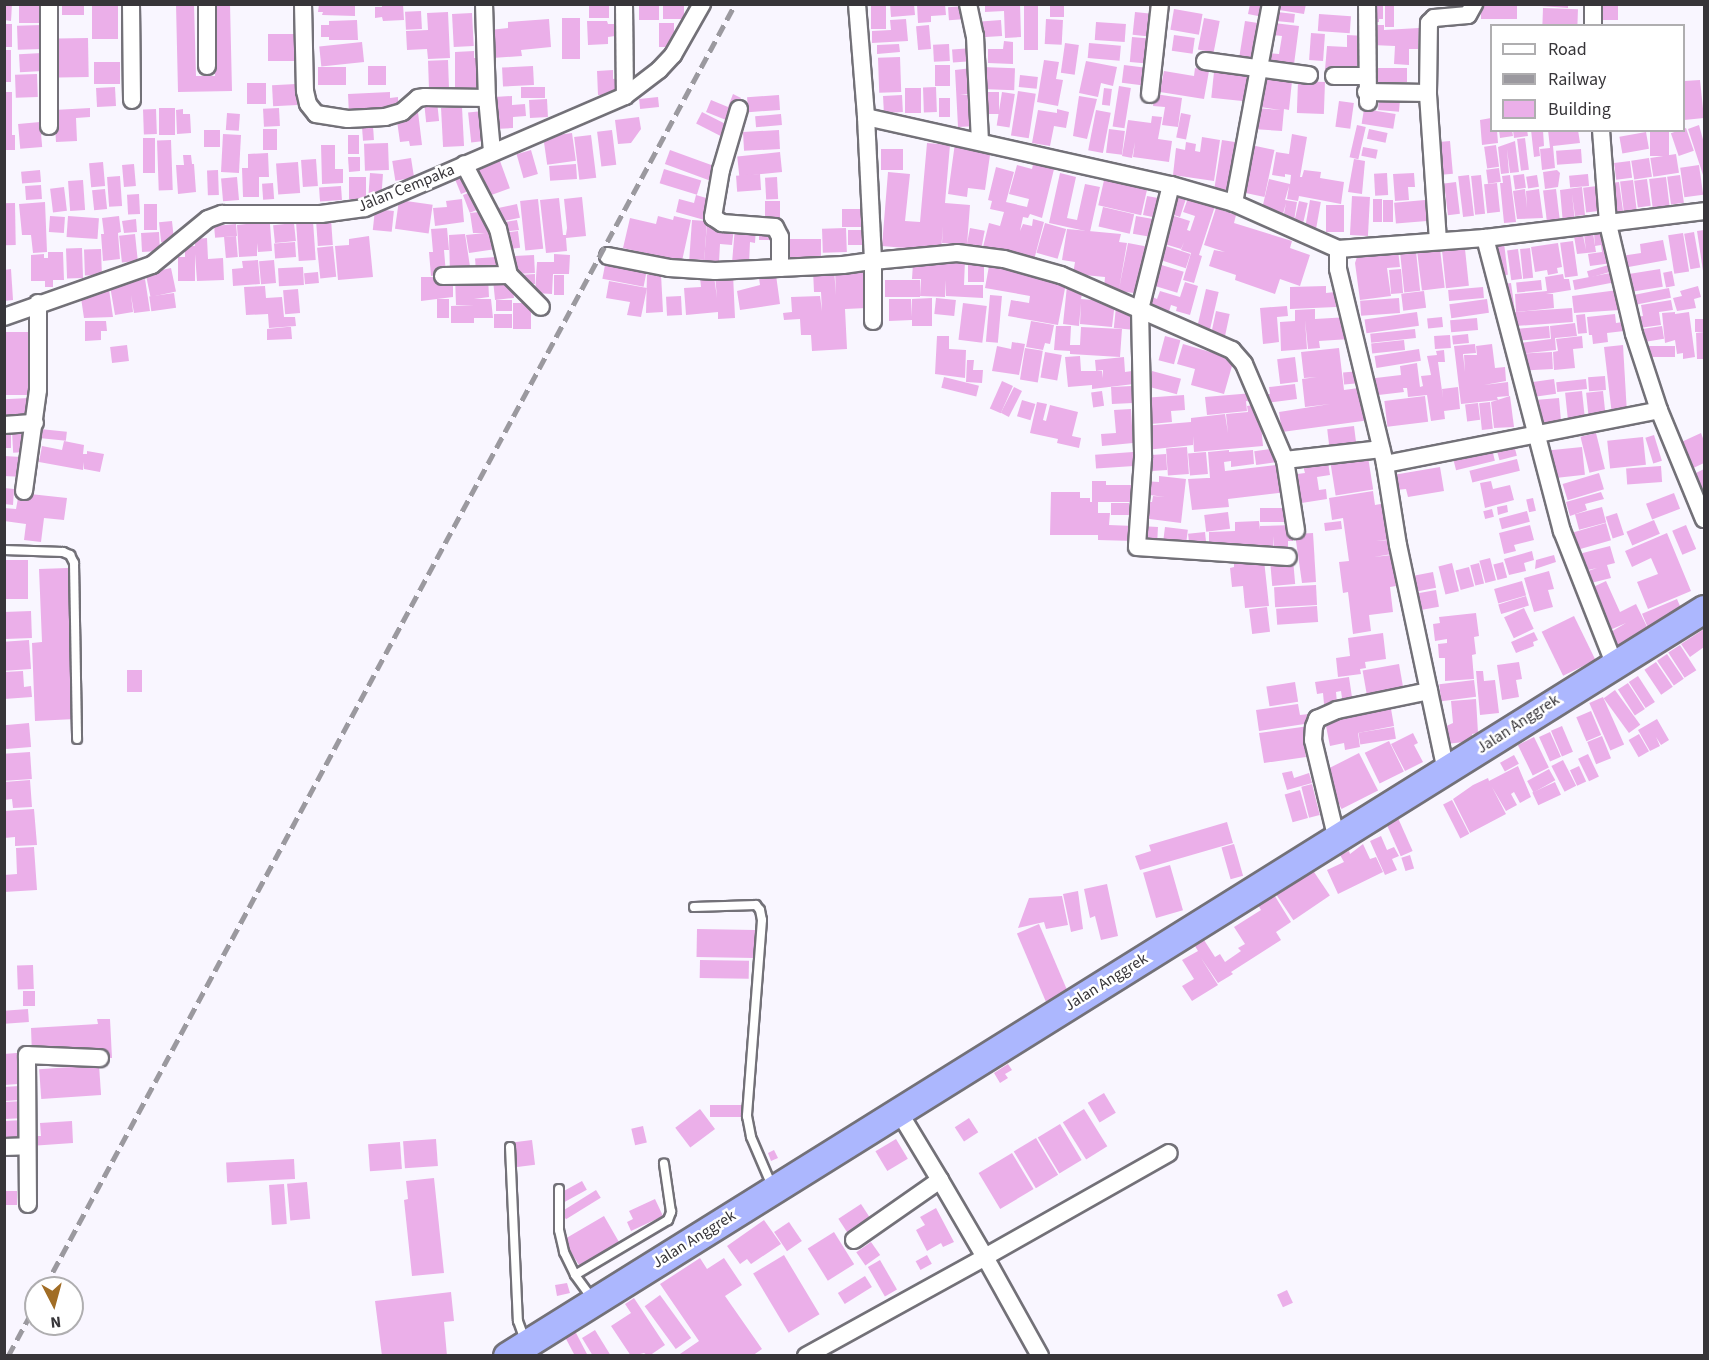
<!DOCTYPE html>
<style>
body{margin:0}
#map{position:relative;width:1709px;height:1360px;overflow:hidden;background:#f9f6ff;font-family:"Source Sans 3",sans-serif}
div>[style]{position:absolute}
.building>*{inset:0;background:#ebafe9;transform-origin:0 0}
.roads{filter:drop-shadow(2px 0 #737178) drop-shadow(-2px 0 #737178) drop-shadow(0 2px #737178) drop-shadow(0 -2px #737178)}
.service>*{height:8px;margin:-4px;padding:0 4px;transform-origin:4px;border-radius:4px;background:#fff}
.minor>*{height:16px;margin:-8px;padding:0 8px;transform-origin:8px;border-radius:8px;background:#fff}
.trunk>*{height:27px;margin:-13.5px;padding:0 13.5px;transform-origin:13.5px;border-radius:13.5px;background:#acb7fe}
.rail>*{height:4.5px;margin-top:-2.25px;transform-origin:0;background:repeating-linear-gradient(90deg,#9b999f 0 12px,transparent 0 18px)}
span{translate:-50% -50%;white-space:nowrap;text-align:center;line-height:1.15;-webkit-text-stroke:5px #fff;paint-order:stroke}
.street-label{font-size:16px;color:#373539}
.frame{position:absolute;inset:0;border:6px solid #373539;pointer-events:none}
.legend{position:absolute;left:1490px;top:24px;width:195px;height:108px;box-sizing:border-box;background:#fff;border:2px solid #afaeb0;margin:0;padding:8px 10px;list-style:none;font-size:18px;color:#373539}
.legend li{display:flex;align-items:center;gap:12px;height:30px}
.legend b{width:30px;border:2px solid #afaeb0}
.north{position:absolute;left:24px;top:1276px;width:60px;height:60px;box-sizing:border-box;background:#fff;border:2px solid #afaeb0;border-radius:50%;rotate:174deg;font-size:16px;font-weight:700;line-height:24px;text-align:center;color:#373539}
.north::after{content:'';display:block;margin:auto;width:21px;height:27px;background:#a16d25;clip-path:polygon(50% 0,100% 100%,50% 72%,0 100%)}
</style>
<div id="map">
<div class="building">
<div style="clip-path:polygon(4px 4px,12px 4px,11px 21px,4px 20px)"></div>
<div style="left:19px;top:4px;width:21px;height:19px"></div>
<div style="left:62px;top:4px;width:22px;height:11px"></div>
<div style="left:92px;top:4px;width:26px;height:35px"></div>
<div style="clip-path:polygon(176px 4px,194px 4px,196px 76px,215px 76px,213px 4px,230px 4px,232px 91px,178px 92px)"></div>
<div style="clip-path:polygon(319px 4px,355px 4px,355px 16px,322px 15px,323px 12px,318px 12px)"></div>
<div style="clip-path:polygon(382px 4px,403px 4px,404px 20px,383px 21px,382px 17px,375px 18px,375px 7px,382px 7px)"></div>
<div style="left:589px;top:4px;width:20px;height:14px"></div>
<div style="left:639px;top:4px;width:20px;height:16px"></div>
<div style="left:663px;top:4px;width:21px;height:15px"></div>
<div style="left:871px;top:4px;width:15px;height:25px"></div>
<div style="clip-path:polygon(890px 4px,914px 4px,915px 15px,891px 17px)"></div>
<div style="clip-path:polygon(917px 4px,945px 4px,946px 15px,931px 16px,931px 22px,918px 23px)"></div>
<div style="clip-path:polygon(985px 4px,1020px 4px,1021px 37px,1005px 38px,1004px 11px,985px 12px)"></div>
<div style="left:1024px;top:4px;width:14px;height:46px"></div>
<div style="left:1050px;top:4px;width:14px;height:13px"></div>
<div style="clip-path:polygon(1250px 4px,1265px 4px,1263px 17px,1248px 14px)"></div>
<div style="clip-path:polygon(1280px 4px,1306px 4px,1304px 14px,1279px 10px)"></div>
<div style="clip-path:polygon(1371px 4px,1383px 4px,1383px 19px,1379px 19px,1379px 22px,1371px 23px)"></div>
<div style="left:1481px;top:4px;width:36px;height:15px"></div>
<div style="clip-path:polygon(1541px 4px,1568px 4px,1568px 8px,1541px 6px)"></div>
<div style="left:1602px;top:4px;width:16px;height:16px"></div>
<div style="left:965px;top:6px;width:13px;height:17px;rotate:86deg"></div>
<div style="left:1385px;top:6px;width:9px;height:21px"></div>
<div style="left:1543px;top:8px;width:35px;height:18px;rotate:2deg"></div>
<div style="left:1174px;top:9px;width:29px;height:21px;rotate:10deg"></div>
<div style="left:421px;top:11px;width:18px;height:16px;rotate:87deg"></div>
<div style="clip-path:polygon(448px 12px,450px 58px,428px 59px,427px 49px,407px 50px,406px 31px,428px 30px,427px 13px)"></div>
<div style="left:1135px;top:12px;width:19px;height:23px;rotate:6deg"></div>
<div style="left:1277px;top:12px;width:18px;height:9px;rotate:6deg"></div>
<div style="left:472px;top:13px;width:33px;height:20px;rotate:87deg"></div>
<div style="left:1319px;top:14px;width:32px;height:17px;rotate:4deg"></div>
<div style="left:562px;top:18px;width:18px;height:41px"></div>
<div style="left:1204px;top:18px;width:16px;height:32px;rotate:11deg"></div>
<div style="clip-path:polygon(549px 19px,551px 47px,521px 50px,522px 56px,492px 58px,490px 30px,508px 28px,508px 22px)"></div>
<div style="clip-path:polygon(906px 19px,908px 41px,872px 43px,872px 31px,891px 30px,890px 20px)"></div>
<div style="left:1046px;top:19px;width:17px;height:25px;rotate:3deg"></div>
<div style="clip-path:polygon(357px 20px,358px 40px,329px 40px,329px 37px,321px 37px,321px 25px,329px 25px,329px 21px)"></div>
<div style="left:1001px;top:20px;width:16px;height:20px;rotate:86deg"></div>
<div style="clip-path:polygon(587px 21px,607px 21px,608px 24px,614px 24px,615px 36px,608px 37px,608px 44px,588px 45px)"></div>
<div style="left:1245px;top:21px;width:18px;height:36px;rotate:9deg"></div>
<div style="left:1096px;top:22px;width:30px;height:18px;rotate:4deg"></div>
<div style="left:659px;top:23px;width:15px;height:24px"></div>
<div style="clip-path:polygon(1274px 23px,1299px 26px,1293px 72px,1266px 69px,1268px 53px,1279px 54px,1282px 36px,1273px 35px)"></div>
<div style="left:4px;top:24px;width:8px;height:23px"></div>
<div style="left:42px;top:25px;width:24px;height:25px;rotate:88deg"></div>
<div style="left:929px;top:25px;width:24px;height:13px;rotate:85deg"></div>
<div style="clip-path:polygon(1373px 25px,1384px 25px,1384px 30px,1419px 28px,1418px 49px,1409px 49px,1409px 65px,1394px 64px,1395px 46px,1372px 45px)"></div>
<div style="left:1311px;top:33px;width:14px;height:27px;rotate:4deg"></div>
<div style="left:268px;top:34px;width:28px;height:27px"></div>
<div style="left:1174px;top:35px;width:21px;height:16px;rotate:8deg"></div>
<div style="clip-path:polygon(1347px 35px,1365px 36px,1364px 48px,1359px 48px,1357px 72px,1325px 70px,1327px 46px,1347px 47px)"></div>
<div style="left:1132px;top:37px;width:23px;height:25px;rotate:5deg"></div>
<div style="left:88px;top:38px;width:39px;height:30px;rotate:89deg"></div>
<div style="clip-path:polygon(1004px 41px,1013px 42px,1013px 64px,988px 63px,988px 49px,1003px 49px)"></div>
<div style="left:362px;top:42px;width:20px;height:43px;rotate:84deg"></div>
<div style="left:1065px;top:43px;width:14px;height:30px;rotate:8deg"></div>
<div style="left:1089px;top:43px;width:32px;height:15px;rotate:5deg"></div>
<div style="clip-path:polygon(899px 44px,900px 52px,877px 54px,877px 45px)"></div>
<div style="left:949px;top:44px;width:17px;height:16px;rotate:87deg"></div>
<div style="left:973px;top:48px;width:13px;height:21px;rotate:86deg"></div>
<div style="left:4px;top:50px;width:7px;height:32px"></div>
<div style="clip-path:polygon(474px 51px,474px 58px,478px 58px,478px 91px,455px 92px,455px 52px)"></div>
<div style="left:42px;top:53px;width:18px;height:23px;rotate:87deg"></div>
<div style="left:900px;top:57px;width:35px;height:22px;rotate:88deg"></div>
<div style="left:448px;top:60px;width:30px;height:20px;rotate:88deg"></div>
<div style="clip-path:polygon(1044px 60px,1059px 62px,1056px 79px,1063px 80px,1058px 106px,1037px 102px)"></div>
<div style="clip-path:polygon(1086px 61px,1117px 67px,1113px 86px,1101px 83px,1098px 97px,1079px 93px)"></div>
<div style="left:94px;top:62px;width:26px;height:22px"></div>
<div style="left:935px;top:65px;width:15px;height:21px"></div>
<div style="left:1124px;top:65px;width:26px;height:18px;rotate:7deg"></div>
<div style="left:386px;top:66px;width:19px;height:18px;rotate:90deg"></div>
<div style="left:533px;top:66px;width:19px;height:31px;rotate:87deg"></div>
<div style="left:346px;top:67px;width:18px;height:28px;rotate:90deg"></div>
<div style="left:982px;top:67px;width:33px;height:22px;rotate:2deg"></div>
<div style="clip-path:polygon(972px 68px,977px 93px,960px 95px,976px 95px,978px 126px,958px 127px,955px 70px)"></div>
<div style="clip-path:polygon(1195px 68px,1209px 71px,1204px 99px,1160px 92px,1164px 71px,1194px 76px)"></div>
<div style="left:1372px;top:68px;width:35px;height:14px"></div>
<div style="clip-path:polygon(613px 70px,613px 79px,621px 78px,621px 89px,614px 89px,614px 95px,598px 95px,597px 71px)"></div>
<div style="left:1214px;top:72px;width:36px;height:26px;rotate:6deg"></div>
<div style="left:37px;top:74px;width:23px;height:22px;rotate:88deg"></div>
<div style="left:1020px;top:75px;width:18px;height:12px;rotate:6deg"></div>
<div style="clip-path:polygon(1262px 79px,1292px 81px,1289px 110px,1284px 109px,1282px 131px,1253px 129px,1255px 108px,1281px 110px,1260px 107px)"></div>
<div style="clip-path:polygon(1700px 80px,1704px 118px,1684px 120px,1684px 81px)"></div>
<div style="left:1298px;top:81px;width:27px;height:32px;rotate:2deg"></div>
<div style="left:247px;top:83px;width:19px;height:21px"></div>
<div style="left:296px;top:84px;width:21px;height:24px;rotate:87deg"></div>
<div style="left:1119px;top:86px;width:12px;height:41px;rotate:9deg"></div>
<div style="left:115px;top:87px;width:19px;height:19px;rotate:87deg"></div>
<div style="left:545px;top:87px;width:11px;height:24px;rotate:90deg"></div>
<div style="left:936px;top:87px;width:25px;height:13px;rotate:88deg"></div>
<div style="left:921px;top:88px;width:25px;height:16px;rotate:90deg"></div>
<div style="left:1104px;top:88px;width:8px;height:17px;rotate:7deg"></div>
<div style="left:1018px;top:91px;width:18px;height:45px;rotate:9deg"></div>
<div style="clip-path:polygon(4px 92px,12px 92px,12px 135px,15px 135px,15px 150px,4px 150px)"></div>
<div style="clip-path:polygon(390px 92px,390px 98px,398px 97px,398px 106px,391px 106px,391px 113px,349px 115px,348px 94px)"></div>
<div style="left:982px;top:92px;width:17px;height:22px"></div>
<div style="left:1002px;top:92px;width:13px;height:34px;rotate:9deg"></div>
<div style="clip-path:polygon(733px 94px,741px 98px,731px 122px,706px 112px,711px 100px,728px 107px)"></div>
<div style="clip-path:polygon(1155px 94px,1182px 98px,1178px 127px,1162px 125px,1165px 107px,1153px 106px)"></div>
<div style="left:779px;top:95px;width:15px;height:32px;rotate:86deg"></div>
<div style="left:902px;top:95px;width:17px;height:19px;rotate:87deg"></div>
<div style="clip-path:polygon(512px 96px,512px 105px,525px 104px,526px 116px,513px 117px,513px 128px,495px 129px,494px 97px)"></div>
<div style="clip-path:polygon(1079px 96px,1097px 99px,1087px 139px,1073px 136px)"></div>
<div style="left:658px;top:97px;width:10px;height:19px;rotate:84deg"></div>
<div style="left:939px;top:98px;width:11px;height:19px"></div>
<div style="left:547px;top:99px;width:18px;height:18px;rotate:87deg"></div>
<div style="left:1379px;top:99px;width:21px;height:11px;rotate:5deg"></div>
<div style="left:437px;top:101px;width:20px;height:13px;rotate:84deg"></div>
<div style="left:1339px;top:101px;width:15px;height:26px;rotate:8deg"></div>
<div style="left:462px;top:107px;width:39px;height:21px;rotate:87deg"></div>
<div style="clip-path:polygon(90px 108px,90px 117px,76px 118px,77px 141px,56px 142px,54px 110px)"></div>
<div style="left:159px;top:108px;width:16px;height:27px"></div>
<div style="left:279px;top:108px;width:18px;height:16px;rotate:87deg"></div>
<div style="left:156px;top:109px;width:25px;height:13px;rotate:88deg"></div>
<div style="clip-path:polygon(183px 109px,183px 114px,190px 114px,191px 133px,177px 134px,176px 110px)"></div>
<div style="clip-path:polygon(1057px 109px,1069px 112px,1066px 128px,1054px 126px,1050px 146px,1032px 143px,1038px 110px,1057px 113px)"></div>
<div style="left:1364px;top:109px;width:32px;height:15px;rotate:9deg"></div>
<div style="left:1096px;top:110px;width:15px;height:41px;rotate:11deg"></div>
<div style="left:483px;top:111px;width:30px;height:15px;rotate:84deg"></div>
<div style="clip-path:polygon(418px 112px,422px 145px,410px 146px,409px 141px,400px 142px,397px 121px,407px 120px,406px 113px)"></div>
<div style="left:702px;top:112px;width:27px;height:13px;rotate:27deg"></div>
<div style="left:227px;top:113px;width:13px;height:17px;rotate:4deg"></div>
<div style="left:1181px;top:113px;width:10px;height:25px;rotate:11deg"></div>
<div style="left:781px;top:114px;width:11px;height:26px;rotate:85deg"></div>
<div style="clip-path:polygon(1152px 116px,1162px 117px,1158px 139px,1172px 141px,1169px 162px,1133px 157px,1135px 142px,1132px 158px,1122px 156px,1128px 120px,1151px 123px)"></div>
<div style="clip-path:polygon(639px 117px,641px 129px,631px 143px,618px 144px,615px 120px)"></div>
<div style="clip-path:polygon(1491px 118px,1491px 130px,1497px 130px,1498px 143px,1482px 145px,1480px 120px)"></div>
<div style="left:40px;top:122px;width:25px;height:22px;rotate:85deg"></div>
<div style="left:1357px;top:125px;width:9px;height:33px;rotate:13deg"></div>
<div style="clip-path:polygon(1699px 125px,1704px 143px,1704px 178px,1688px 129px)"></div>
<div style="left:373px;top:126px;width:14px;height:11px;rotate:86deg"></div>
<div style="left:1686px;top:128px;width:24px;height:16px;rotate:71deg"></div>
<div style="left:263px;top:129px;width:14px;height:21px"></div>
<div style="left:1109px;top:129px;width:16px;height:24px;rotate:7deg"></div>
<div style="left:1369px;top:129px;width:19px;height:10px;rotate:12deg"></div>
<div style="left:204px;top:130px;width:16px;height:17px"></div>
<div style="left:612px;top:130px;width:35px;height:15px;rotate:83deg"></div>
<div style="left:779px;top:130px;width:19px;height:36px;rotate:87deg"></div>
<div style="clip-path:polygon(1499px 130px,1512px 130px,1513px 136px,1500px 138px)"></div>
<div style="clip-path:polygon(1513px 130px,1527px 130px,1528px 136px,1514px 138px)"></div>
<div style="clip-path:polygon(1531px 130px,1543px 130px,1544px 146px,1539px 147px,1540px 156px,1534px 157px)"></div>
<div style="clip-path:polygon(1548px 130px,1578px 130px,1580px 143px,1553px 146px,1555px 168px,1542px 170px,1540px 149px,1550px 148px)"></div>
<div style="left:1650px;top:130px;width:19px;height:26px"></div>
<div style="left:1646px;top:132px;width:17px;height:27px;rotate:80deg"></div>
<div style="left:572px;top:133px;width:28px;height:29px;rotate:82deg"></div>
<div style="left:223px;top:134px;width:18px;height:38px;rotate:3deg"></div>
<div style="clip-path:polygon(1292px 134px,1307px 137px,1300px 177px,1302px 177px,1304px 170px,1321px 172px,1320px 178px,1344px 182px,1341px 204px,1299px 196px,1298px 201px,1287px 199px,1289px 186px,1285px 200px,1297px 202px,1294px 221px,1283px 219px,1286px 203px,1283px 214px,1262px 209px,1269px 179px,1290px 184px,1291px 175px,1285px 174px,1285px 177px,1272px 175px,1276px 152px,1289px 154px)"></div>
<div style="left:348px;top:135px;width:11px;height:19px"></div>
<div style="left:591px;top:135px;width:43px;height:17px;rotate:83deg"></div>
<div style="clip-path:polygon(1202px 137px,1220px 140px,1214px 181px,1173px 175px,1176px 148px,1185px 150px,1186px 142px,1196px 144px,1195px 151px,1200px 152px)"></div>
<div style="left:143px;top:138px;width:12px;height:35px"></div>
<div style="left:1525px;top:138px;width:32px;height:8px;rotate:83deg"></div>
<div style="left:171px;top:140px;width:50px;height:14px;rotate:88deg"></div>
<div style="left:1222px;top:140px;width:18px;height:50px;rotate:9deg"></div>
<div style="left:1450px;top:141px;width:33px;height:14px;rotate:85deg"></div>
<div style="clip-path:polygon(1515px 141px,1519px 172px,1510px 173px,1507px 149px,1509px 173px,1501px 174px,1498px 147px)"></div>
<div style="left:388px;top:143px;width:27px;height:24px;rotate:88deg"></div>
<div style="clip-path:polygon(927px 143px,950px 145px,945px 203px,970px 205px,967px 245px,942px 243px,943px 226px,941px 251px,882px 246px,888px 172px,910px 174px,905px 221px,920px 222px)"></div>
<div style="clip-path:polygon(955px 143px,991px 148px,985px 190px,968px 188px,967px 197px,948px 194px)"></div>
<div style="clip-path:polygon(321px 145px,335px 145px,335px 169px,343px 169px,343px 183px,322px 184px)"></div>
<div style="left:1251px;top:145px;width:24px;height:48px;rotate:12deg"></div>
<div style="left:1496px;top:145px;width:22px;height:12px;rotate:82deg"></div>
<div style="left:1363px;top:147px;width:15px;height:9px;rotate:11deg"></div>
<div style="left:881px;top:149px;width:22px;height:21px"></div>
<div style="left:1581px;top:149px;width:14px;height:25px;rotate:86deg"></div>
<div style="left:531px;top:150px;width:25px;height:15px;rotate:74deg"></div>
<div style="left:670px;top:150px;width:52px;height:15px;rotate:20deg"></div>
<div style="left:780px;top:152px;width:20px;height:43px;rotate:84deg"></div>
<div style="clip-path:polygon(268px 153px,269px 177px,259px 177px,259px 197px,243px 197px,242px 168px,248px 168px,248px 154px)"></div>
<div style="left:1676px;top:154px;width:19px;height:26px;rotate:81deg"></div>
<div style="clip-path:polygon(183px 155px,191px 155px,192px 164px,194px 164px,196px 192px,178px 194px,176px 165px,184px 165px)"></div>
<div style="clip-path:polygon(348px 157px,360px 157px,360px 171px,349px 172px)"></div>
<div style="left:411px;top:158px;width:20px;height:19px;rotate:81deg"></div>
<div style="left:1649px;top:158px;width:19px;height:18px;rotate:81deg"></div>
<div style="left:316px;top:159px;width:27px;height:15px;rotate:86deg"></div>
<div style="clip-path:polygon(1354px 159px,1365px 161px,1362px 194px,1348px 192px)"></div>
<div style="clip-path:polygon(1034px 160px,1055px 165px,1042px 218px,1030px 214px,1028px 218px,1023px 217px,1020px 231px,1023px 224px,1032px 226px,1033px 219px,1044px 222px,1034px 260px,983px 247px,989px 223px,1000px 226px,1004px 212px,990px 209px,992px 201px,988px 200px,996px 167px,1014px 172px,1006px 202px,1027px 207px,1029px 199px,1009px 194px,1017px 165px,1032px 169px)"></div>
<div style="left:500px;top:161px;width:29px;height:30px;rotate:70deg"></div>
<div style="left:1630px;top:161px;width:17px;height:16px;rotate:83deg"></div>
<div style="left:103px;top:162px;width:24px;height:14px;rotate:85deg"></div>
<div style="left:298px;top:162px;width:31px;height:22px;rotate:86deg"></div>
<div style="left:134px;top:164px;width:22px;height:12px;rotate:85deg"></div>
<div style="left:576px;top:164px;width:15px;height:27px;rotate:86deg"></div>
<div style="left:1699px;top:165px;width:30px;height:19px;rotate:82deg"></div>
<div style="left:1499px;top:168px;width:14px;height:13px;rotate:82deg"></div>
<div style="left:664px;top:169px;width:39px;height:15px;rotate:17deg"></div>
<div style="left:40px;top:170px;width:12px;height:19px;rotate:85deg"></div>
<div style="left:218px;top:170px;width:25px;height:11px;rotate:88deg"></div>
<div style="clip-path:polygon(1557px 170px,1560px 173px,1558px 187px,1545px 189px,1543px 172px)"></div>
<div style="left:370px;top:173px;width:13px;height:20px;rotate:4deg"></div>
<div style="clip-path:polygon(1060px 173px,1076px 177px,1067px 218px,1077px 220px,1085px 184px,1100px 187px,1090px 232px,1049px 223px)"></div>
<div style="left:1387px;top:173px;width:22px;height:13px;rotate:87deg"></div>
<div style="clip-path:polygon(1414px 173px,1415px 187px,1408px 187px,1409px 200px,1395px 201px,1393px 174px)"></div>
<div style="left:468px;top:174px;width:16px;height:14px;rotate:68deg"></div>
<div style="left:760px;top:174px;width:16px;height:24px;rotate:86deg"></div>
<div style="left:1524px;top:174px;width:14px;height:11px;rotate:82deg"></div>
<div style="left:1588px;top:174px;width:12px;height:19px;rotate:85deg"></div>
<div style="left:1469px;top:175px;width:41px;height:11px;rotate:83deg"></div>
<div style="left:1481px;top:175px;width:39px;height:10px;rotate:84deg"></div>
<div style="clip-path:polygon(1510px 175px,1516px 222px,1504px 223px,1500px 183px,1503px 183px,1502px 176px)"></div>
<div style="left:1537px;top:175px;width:12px;height:11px;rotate:81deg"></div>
<div style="left:1680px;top:175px;width:28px;height:13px;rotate:82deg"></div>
<div style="left:120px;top:176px;width:30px;height:13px;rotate:86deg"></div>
<div style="left:1105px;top:176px;width:44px;height:30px;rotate:13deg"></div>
<div style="left:237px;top:177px;width:23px;height:16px;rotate:85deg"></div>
<div style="left:349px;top:177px;width:17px;height:22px"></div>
<div style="left:777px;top:177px;width:22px;height:12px;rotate:87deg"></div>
<div style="left:1666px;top:177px;width:33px;height:17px;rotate:83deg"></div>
<div style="left:1647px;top:179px;width:27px;height:13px;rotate:82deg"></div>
<div style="left:83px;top:180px;width:30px;height:15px;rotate:86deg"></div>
<div style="left:1633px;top:180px;width:35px;height:13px;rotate:83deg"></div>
<div style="left:1456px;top:182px;width:32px;height:12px;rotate:83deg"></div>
<div style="left:1619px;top:182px;width:34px;height:13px;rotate:82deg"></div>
<div style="left:273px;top:183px;width:16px;height:11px;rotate:86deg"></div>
<div style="left:1497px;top:183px;width:29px;height:13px;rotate:84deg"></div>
<div style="left:41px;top:185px;width:14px;height:16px;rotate:86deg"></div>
<div style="left:341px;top:186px;width:14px;height:22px;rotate:86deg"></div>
<div style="left:1597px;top:186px;width:25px;height:14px;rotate:83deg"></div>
<div style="left:64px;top:187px;width:24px;height:14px;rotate:83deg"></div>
<div style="clip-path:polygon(1582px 187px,1585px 215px,1575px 216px,1572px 194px,1575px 222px,1563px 224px,1560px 190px)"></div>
<div style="left:105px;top:189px;width:20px;height:13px;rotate:84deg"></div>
<div style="clip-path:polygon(1525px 189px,1527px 208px,1526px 191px,1539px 189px,1543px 218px,1517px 219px,1513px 191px)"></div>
<div style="left:1556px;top:189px;width:31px;height:13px;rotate:83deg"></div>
<div style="left:476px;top:190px;width:19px;height:14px;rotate:69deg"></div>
<div style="clip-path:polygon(1159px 192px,1168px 194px,1162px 219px,1143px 215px,1147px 196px,1158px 198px)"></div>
<div style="left:1171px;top:193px;width:16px;height:20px;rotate:18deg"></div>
<div style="left:139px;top:194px;width:20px;height:12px;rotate:87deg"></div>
<div style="clip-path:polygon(696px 195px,713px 200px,708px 221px,676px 212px,679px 199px,694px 203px)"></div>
<div style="left:1352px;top:196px;width:18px;height:39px;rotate:3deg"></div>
<div style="clip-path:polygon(582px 197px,586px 236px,566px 238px,567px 251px,546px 253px,540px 200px,559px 198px,563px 235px,566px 235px,567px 228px,564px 199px)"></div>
<div style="clip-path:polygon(1188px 198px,1215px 206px,1199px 255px,1202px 256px,1194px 283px,1183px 280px,1191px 253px,1181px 250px,1184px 242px,1181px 249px,1158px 242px,1168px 214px,1190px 221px,1187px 230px,1190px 231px,1195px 216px,1183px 212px)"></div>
<div style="clip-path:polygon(462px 199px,464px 222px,435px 226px,433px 208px,447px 207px,446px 201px)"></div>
<div style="left:538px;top:199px;width:50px;height:18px;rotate:84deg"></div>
<div style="left:1373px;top:199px;width:9px;height:23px"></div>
<div style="left:399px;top:200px;width:34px;height:29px;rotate:8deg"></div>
<div style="left:1310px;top:200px;width:11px;height:29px;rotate:10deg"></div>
<div style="left:1383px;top:200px;width:10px;height:22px"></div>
<div style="left:1425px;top:200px;width:21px;height:31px;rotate:85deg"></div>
<div style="left:765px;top:201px;width:15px;height:24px"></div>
<div style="left:1299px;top:201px;width:9px;height:22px;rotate:13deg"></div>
<div style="clip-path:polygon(45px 202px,47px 252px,33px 253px,31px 235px,22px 235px,19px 204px)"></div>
<div style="left:15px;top:203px;width:42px;height:11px;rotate:89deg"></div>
<div style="left:144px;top:204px;width:13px;height:26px"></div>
<div style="left:517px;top:204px;width:14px;height:25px;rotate:78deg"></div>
<div style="left:1326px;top:205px;width:18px;height:27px"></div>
<div style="left:1103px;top:207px;width:32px;height:20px;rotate:13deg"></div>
<div style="clip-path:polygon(1216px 208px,1236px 215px,1234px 223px,1292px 241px,1290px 248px,1310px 255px,1300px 286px,1280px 279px,1275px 294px,1235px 280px,1236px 275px,1209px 266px,1214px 250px,1225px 252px,1204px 245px)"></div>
<div style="left:375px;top:209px;width:19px;height:21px;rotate:6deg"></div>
<div style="left:842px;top:209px;width:22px;height:18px"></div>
<div style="clip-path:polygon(487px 211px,490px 232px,494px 231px,496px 249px,469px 253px,466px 235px,485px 233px,473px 233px,470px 213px)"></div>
<div style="left:50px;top:216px;width:15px;height:16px;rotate:4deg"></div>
<div style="left:68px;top:216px;width:31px;height:21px;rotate:4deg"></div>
<div style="clip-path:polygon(119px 216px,121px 232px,118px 233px,120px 259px,103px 261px,101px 234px,104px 234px,102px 218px)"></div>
<div style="clip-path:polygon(658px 216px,673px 220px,674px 216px,691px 220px,682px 261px,664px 257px,663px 263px,648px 260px,649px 254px,623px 248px,630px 218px,656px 224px)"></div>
<div style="left:1136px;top:216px;width:23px;height:18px;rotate:10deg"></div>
<div style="clip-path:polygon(136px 219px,137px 232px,124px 233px,122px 221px)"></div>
<div style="left:331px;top:219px;width:26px;height:15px;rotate:86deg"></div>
<div style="clip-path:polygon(517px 220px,519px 230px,500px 232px,499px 223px)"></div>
<div style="left:692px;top:220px;width:15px;height:39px;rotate:4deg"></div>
<div style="left:172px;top:221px;width:20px;height:13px;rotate:84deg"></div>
<div style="left:313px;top:221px;width:39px;height:17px;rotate:86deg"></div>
<div style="clip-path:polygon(255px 223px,270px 224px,272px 251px,258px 252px,257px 243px,257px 256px,239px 257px,237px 225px)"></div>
<div style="left:294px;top:223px;width:18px;height:21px;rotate:84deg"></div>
<div style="left:1045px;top:223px;width:22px;height:31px;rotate:16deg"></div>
<div style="left:236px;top:224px;width:12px;height:22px;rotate:85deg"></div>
<div style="clip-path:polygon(707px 224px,734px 227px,732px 245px,720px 244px,719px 262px,704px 261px)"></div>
<div style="clip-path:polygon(735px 227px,756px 228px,755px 243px,750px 242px,749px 264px,732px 263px)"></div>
<div style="clip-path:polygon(447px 228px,449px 250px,444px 250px,446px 274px,431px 276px,429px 252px,433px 252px,431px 229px)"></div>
<div style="left:846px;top:228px;width:24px;height:24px;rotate:88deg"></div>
<div style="left:970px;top:228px;width:15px;height:21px;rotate:11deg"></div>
<div style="left:759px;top:229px;width:14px;height:11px"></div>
<div style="clip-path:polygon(1067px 229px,1121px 234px,1119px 242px,1127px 243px,1119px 289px,1128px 243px,1149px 247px,1141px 294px,1104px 289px,1105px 277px,1073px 274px,1075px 262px,1062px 260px)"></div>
<div style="left:848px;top:230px;width:19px;height:15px"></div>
<div style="clip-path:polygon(1704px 230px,1704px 271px,1703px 271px,1697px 231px)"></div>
<div style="left:518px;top:231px;width:17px;height:15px;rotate:83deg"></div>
<div style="clip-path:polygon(1607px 231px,1612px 263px,1590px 266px,1588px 254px,1602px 252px,1601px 245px,1595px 246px,1594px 233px)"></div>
<div style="left:159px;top:232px;width:19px;height:18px;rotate:87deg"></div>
<div style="left:1694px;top:232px;width:36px;height:10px;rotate:80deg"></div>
<div style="clip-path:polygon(1593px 233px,1596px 252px,1577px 254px,1574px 236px,1583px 235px,1586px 250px,1584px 234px)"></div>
<div style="left:1683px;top:233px;width:39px;height:15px;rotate:81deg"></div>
<div style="left:135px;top:234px;width:27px;height:16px;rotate:84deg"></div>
<div style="clip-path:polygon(465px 234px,471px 273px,450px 274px,449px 235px)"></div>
<div style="left:236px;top:236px;width:21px;height:12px;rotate:85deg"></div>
<div style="clip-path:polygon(369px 236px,373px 277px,338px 280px,335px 246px,349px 245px,349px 239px)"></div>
<div style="clip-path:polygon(207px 238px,208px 259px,223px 258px,224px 280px,197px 281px,195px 254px,195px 281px,178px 281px,178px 257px,185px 257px,185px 246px,195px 246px,195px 239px)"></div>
<div style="left:784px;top:239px;width:37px;height:21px"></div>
<div style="clip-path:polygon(1663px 240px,1667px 260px,1623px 268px,1621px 256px,1641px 253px,1640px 244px)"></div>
<div style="left:1573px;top:241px;width:35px;height:13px;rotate:82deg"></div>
<div style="left:295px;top:242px;width:15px;height:21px;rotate:86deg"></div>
<div style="left:1504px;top:243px;width:32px;height:11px;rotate:83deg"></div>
<div style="clip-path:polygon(1558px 243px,1562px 267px,1557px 268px,1558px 273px,1548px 275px,1547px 270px,1535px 272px,1531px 247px)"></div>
<div style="left:1160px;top:244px;width:32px;height:15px;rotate:18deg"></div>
<div style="left:333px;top:246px;width:31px;height:16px;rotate:84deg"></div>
<div style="left:82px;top:248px;width:30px;height:16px;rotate:88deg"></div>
<div style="left:1530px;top:248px;width:30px;height:10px;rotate:84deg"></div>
<div style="left:101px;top:249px;width:26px;height:17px;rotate:88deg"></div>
<div style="left:1440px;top:249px;width:39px;height:23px;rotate:83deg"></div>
<div style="left:1465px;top:249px;width:37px;height:23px;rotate:84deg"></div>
<div style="left:1518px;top:249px;width:30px;height:11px;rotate:82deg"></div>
<div style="clip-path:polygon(1398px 250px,1400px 267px,1387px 268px,1391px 296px,1360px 300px,1355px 263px,1357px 257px,1360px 254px)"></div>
<div style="left:1416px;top:251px;width:40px;height:16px;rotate:84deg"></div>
<div style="clip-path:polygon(48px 252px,63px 252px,64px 280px,53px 280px,53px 287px,45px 287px,45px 281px,31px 281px,31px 255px,44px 254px,44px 258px,48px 258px)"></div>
<div style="clip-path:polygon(554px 254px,570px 255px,569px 274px,553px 274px,552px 294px,535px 293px,537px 262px,554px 262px)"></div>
<div style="left:534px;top:255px;width:18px;height:20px;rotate:87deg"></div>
<div style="left:496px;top:257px;width:15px;height:21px;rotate:86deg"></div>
<div style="clip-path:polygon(931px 259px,965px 260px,964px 285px,983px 285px,983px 298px,946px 296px,946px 280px,945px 297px,920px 296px,921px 279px,912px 279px,913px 263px,931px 264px)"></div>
<div style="clip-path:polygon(258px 260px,260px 284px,233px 286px,232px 269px,243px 268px,242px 261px)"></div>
<div style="left:274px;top:260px;width:23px;height:15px;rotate:85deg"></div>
<div style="left:606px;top:260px;width:42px;height:19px;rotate:11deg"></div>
<div style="left:968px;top:263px;width:16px;height:19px"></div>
<div style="left:1155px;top:263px;width:30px;height:22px;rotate:17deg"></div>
<div style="left:1612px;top:264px;width:7px;height:26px;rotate:74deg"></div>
<div style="clip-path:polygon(989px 266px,1050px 278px,1067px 278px,1058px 325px,1008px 316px,1011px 300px,1029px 303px,1030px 296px,985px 288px)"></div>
<div style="left:303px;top:267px;width:18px;height:25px;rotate:87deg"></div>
<div style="clip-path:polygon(869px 267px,867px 308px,845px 309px,847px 349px,812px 351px,811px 335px,801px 335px,800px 319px,784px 320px,783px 313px,792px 312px,791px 297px,820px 296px,822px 311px,821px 292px,814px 292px,813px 270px,834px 269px,836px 295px,835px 269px)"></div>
<div style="left:171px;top:268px;width:24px;height:26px;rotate:78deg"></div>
<div style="clip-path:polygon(11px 269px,13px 300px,4px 301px,4px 270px)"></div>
<div style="left:1401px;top:269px;width:24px;height:12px;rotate:85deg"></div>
<div style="left:1660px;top:269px;width:18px;height:38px;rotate:81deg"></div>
<div style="left:1672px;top:271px;width:15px;height:9px;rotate:79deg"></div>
<div style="left:318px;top:272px;width:11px;height:14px;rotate:85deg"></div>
<div style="left:1610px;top:273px;width:10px;height:38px;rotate:79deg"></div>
<div style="clip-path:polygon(535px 274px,535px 284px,520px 284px,519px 275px)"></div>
<div style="clip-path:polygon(661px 274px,663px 312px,646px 313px,647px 275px)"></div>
<div style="clip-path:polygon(733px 274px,735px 318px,718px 319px,718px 312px,686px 315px,684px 288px,701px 287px,700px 277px,714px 276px,717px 298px,715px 275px)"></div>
<div style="clip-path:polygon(1563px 274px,1564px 279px,1569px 279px,1571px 290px,1546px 294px,1553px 294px,1554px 308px,1516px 312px,1515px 294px,1547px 291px,1545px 277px)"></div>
<div style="left:554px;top:275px;width:10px;height:20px"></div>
<div style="clip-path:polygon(776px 275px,780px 304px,740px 310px,737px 291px,760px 285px,759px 278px)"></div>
<div style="clip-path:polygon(421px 277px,453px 277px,453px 297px,421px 301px)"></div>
<div style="clip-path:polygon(455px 277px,488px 277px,489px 297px,474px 299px,491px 299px,493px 318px,474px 318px,474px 323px,451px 323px,451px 306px,474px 305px,456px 305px)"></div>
<div style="clip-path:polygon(145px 279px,150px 311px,134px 313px,131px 295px,133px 312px,115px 315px,110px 286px)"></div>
<div style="left:512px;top:279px;width:19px;height:19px;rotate:84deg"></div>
<div style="left:920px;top:280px;width:17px;height:35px;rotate:90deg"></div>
<div style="left:1541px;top:280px;width:10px;height:25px;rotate:84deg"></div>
<div style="clip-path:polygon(609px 281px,647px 288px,641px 317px,627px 315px,630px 302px,606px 298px)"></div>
<div style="clip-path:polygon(1185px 282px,1198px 286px,1190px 315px,1176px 311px,1177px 307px,1171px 305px,1168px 315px,1146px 308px,1150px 296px,1157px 299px,1160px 291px,1180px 297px)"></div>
<div style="left:1511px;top:283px;width:28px;height:10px;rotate:82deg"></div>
<div style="clip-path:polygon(265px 286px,266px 298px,282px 297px,284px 317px,295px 317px,296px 326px,269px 328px,268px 314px,246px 315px,244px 287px)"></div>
<div style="clip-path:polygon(1067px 286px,1083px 288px,1081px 299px,1115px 302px,1112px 327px,1080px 324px,1081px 303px,1079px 326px,1063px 324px)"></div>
<div style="clip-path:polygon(1326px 286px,1326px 293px,1335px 292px,1336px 307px,1290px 309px,1290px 287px)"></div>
<div style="clip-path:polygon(1698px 286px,1701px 297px,1694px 299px,1696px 308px,1677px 311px,1673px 298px,1682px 296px,1680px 291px)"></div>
<div style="left:1483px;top:287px;width:11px;height:35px;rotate:85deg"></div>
<div style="left:1669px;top:288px;width:10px;height:40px;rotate:79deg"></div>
<div style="clip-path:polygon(109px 289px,113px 317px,84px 318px,81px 298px,96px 295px,96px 291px)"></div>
<div style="left:298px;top:289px;width:24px;height:15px;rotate:85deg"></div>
<div style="left:1206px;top:289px;width:13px;height:38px;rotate:13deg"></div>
<div style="clip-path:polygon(1618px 290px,1620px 310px,1574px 313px,1572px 296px)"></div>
<div style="left:1424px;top:291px;width:17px;height:23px;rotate:83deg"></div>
<div style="left:174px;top:293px;width:15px;height:25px;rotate:82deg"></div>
<div style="left:990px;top:295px;width:12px;height:47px;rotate:5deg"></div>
<div style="left:681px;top:296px;width:19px;height:15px;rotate:87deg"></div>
<div style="clip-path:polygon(932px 298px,932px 326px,912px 326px,912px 320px,889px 321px,889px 299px,911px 299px,912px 317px,912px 299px)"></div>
<div style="left:936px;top:298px;width:20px;height:16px;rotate:6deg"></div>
<div style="left:1399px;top:298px;width:15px;height:39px;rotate:86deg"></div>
<div style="left:437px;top:299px;width:12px;height:19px"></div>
<div style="left:1487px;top:299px;width:14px;height:38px;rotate:82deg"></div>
<div style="left:512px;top:300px;width:11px;height:16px;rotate:90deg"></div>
<div style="clip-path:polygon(1671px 300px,1673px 310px,1659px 312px,1661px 325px,1639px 328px,1637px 317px,1643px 316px,1641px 305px)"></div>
<div style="left:513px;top:303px;width:18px;height:26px"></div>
<div style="left:963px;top:303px;width:24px;height:37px;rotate:7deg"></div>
<div style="clip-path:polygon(1287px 306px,1288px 316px,1277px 317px,1279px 342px,1263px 344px,1260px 308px)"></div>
<div style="left:1116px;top:307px;width:19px;height:21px;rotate:6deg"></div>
<div style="left:1572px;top:308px;width:14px;height:62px;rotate:86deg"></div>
<div style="clip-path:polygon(1315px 309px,1315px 319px,1349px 317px,1350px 339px,1319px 341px,1320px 348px,1308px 349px,1305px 320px,1307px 349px,1281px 351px,1280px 322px,1295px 321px,1295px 310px)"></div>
<div style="left:1216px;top:311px;width:14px;height:23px;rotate:12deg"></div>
<div style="left:1417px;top:312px;width:14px;height:53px;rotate:82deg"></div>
<div style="clip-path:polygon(1675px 312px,1675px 314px,1689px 312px,1695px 357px,1683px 359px,1683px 353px,1677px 354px,1675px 340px,1665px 343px,1662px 313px)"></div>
<div style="left:494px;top:314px;width:18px;height:14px"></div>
<div style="left:1585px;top:314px;width:19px;height:9px;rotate:84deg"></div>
<div style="clip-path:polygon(1615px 314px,1616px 323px,1623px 322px,1624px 331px,1607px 333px,1608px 342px,1593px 344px,1592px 335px,1589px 335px,1587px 317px)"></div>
<div style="left:1442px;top:317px;width:10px;height:15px;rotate:84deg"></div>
<div style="left:1477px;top:318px;width:12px;height:27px;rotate:85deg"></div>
<div style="left:1695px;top:319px;width:9px;height:13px"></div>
<div style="clip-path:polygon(85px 321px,106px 321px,107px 331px,101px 331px,101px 340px,85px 341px)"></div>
<div style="clip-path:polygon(1031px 321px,1054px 325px,1050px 344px,1045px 343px,1043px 350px,1026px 347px)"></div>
<div style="clip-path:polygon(1575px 323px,1577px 336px,1555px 338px,1556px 350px,1520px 354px,1519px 343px,1551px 339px,1550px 326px)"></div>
<div style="clip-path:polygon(1056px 326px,1071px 326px,1070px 345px,1080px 345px,1081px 327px,1122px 329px,1120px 357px,1070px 354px,1070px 351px,1054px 350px)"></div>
<div style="left:1549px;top:326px;width:12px;height:36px;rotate:85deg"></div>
<div style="left:1662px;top:326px;width:13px;height:23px;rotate:81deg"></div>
<div style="clip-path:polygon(287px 327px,291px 327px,292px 339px,267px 340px,267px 329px)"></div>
<div style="left:1415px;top:329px;width:9px;height:45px;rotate:84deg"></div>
<div style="clip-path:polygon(4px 332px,31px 332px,36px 395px,4px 395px)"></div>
<div style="clip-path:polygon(1704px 332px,1704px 359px,1697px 359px,1696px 333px)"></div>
<div style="left:1468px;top:334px;width:9px;height:16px;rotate:84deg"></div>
<div style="left:1450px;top:335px;width:13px;height:16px;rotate:86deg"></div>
<div style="clip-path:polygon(937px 336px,949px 336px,949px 349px,966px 350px,965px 378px,935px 374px)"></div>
<div style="left:1165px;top:336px;width:16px;height:25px;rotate:15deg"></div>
<div style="clip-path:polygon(1582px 336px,1583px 348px,1573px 349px,1575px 368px,1554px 370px,1553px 352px,1558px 351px,1556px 339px)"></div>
<div style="left:1404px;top:340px;width:10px;height:33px;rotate:84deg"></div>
<div style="clip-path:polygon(1012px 342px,1025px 344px,1019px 375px,992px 371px,997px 346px,1011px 349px)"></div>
<div style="clip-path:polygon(1183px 344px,1234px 359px,1224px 394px,1191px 385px,1195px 369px,1177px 364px)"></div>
<div style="clip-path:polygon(1475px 344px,1476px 353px,1463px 354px,1465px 372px,1464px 355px,1477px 355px,1476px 346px,1492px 344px,1495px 368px,1505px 367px,1506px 381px,1484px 385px,1508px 382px,1509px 396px,1497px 397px,1498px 400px,1461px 404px,1454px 346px)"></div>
<div style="left:127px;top:345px;width:16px;height:17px;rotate:83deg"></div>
<div style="clip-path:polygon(1623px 345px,1627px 414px,1612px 415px,1604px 347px)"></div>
<div style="left:1646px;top:346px;width:29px;height:11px"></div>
<div style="left:1025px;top:348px;width:18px;height:32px;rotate:9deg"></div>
<div style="clip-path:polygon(1339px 348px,1344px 390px,1366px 387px,1370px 420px,1282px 432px,1279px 412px,1330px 404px,1305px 407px,1302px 379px,1317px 377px,1304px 378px,1301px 352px)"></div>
<div style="left:1419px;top:349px;width:12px;height:45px;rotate:81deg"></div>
<div style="clip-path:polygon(1444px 350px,1445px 362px,1438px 362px,1443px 398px,1442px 389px,1458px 387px,1460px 409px,1444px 411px,1445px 419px,1431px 421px,1427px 395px,1408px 397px,1407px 388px,1403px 388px,1404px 392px,1370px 396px,1367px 379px,1401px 375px,1400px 366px,1417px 363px,1420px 387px,1423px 386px,1421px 376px,1431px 375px,1427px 356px,1437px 355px,1436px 351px)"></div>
<div style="left:1045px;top:352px;width:17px;height:26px;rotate:10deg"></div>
<div style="left:1552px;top:352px;width:17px;height:29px;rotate:87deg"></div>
<div style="clip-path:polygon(1080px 356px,1081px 371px,1102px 371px,1103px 378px,1103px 370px,1096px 371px,1095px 360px,1124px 357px,1125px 372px,1132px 371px,1134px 384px,1092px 389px,1092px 385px,1068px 387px,1065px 357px)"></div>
<div style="left:1295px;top:357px;width:25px;height:18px;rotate:83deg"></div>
<div style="clip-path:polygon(967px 360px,974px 360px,973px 370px,983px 370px,982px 383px,966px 382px)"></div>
<div style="left:1152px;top:371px;width:30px;height:16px;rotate:15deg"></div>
<div style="left:1360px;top:371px;width:12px;height:17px;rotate:85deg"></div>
<div style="left:1605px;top:376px;width:14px;height:17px;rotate:86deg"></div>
<div style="left:944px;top:377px;width:36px;height:11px;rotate:14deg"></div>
<div style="left:1554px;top:379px;width:15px;height:25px;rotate:82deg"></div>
<div style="left:1586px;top:379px;width:10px;height:30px;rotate:84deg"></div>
<div style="left:1002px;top:381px;width:12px;height:30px;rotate:24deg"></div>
<div style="clip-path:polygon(1295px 384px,1297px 399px,1266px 403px,1265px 394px,1270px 394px,1269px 387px)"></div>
<div style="left:1132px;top:386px;width:17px;height:21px;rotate:87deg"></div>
<div style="left:1014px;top:387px;width:9px;height:29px;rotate:27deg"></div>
<div style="left:1102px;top:391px;width:15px;height:11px;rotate:82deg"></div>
<div style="left:1582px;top:391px;width:31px;height:17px;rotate:84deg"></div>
<div style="left:1603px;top:391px;width:28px;height:17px;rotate:84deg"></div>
<div style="clip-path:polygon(1253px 393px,1253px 402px,1246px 401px,1247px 411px,1207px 415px,1205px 397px)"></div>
<div style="clip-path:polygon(1184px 395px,1185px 410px,1171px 411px,1172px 422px,1151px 424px,1150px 413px,1143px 398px)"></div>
<div style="left:1425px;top:396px;width:26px;height:41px;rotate:83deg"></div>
<div style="clip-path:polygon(1510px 396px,1514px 427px,1494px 428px,1491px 402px)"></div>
<div style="left:29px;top:398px;width:17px;height:25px;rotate:87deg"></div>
<div style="left:1559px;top:398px;width:25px;height:24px;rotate:85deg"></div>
<div style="left:1022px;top:400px;width:14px;height:17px;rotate:17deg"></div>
<div style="clip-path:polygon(1037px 402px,1047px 404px,1043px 420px,1046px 421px,1050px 405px,1078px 412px,1072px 436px,1081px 438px,1079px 448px,1057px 443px,1058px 439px,1030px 433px)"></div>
<div style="left:1490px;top:402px;width:27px;height:11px;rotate:84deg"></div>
<div style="left:1478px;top:403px;width:17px;height:13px;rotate:83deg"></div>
<div style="clip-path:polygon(1259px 404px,1263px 446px,1194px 452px,1193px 436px,1193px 445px,1146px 450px,1143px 426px,1191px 422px,1191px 418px,1225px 414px,1228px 433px,1226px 414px,1248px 412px,1247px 406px)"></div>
<div style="clip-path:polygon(1131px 409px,1133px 443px,1102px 446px,1101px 434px,1116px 433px,1114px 410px)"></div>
<div style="left:1354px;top:426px;width:17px;height:27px;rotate:83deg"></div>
<div style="left:4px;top:427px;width:7px;height:21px"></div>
<div style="left:40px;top:429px;width:27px;height:9px;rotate:6deg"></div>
<div style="left:25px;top:430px;width:22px;height:13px;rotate:87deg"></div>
<div style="left:1596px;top:433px;width:37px;height:16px;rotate:76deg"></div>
<div style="clip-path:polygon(1701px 433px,1704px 441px,1704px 463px,1689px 470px,1677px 444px)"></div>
<div style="left:1654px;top:435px;width:27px;height:9px;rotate:73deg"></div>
<div style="left:1643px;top:437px;width:28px;height:36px;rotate:84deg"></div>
<div style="clip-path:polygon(64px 441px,84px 445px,83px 454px,87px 454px,87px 451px,104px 454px,100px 472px,84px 469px,84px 462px,83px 470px,39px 462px,42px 446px,62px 450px)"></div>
<div style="left:1514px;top:445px;width:11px;height:18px;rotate:75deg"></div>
<div style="left:1187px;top:447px;width:27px;height:21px;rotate:86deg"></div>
<div style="left:1582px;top:447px;width:28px;height:32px;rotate:84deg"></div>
<div style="left:1277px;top:448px;width:14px;height:23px;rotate:82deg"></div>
<div style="left:1492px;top:449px;width:12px;height:40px;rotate:76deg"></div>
<div style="clip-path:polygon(1229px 450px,1229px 452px,1253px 450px,1254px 464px,1231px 467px,1231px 461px,1224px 462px,1225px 471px,1284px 464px,1287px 492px,1228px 499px,1229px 507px,1192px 510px,1188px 479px,1226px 477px,1210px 478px,1208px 452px)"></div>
<div style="left:1133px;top:452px;width:14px;height:38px;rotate:86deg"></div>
<div style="left:1206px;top:452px;width:22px;height:18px;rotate:85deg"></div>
<div style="left:1166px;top:454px;width:16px;height:22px;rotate:86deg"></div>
<div style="left:4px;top:456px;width:22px;height:20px;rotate:3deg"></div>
<div style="left:1368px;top:457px;width:33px;height:38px;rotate:81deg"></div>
<div style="left:1517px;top:459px;width:12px;height:49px;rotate:76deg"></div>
<div style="clip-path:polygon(1328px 462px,1330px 475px,1317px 477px,1319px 490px,1326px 489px,1327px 499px,1295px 504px,1290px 475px,1305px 473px,1303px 466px)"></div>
<div style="left:1661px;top:466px;width:16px;height:35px;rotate:86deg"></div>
<div style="clip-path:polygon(1440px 467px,1444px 491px,1408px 497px,1406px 489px,1396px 490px,1393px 475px)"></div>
<div style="clip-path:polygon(1704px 469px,1704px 487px,1698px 490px,1692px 475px)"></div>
<div style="left:1599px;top:473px;width:17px;height:38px;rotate:73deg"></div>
<div style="clip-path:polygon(1159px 476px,1186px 479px,1181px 523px,1142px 518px,1144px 502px,1152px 502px,1153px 496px,1165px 497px,1142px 494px,1143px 481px,1159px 482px)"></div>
<div style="clip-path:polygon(1092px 481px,1106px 481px,1106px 485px,1134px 485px,1134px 502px,1098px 502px,1098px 513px,1110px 513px,1109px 525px,1134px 526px,1134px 541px,1098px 540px,1098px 535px,1050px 535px,1051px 492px,1080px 492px,1080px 498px,1090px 498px,1090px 502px,1092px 502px)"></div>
<div style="clip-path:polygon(1491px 481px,1493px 489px,1510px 485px,1514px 500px,1485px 508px,1480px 483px)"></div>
<div style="clip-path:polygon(4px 488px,14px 489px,13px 505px,4px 504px)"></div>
<div style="clip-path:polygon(1373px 491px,1375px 505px,1386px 503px,1392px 539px,1376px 541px,1390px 540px,1392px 554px,1374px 557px,1392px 555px,1396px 586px,1390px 587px,1393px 612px,1369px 615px,1371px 631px,1353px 634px,1348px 592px,1343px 593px,1339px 562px,1349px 561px,1343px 518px,1332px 520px,1329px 498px)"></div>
<div style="clip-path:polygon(1601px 492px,1604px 499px,1585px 504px,1587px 510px,1570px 516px,1566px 502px)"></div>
<div style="left:1674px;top:493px;width:17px;height:30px;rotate:69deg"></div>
<div style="clip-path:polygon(30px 494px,67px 498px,64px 520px,44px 518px,41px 542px,24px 540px,26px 524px,4px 521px,4px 508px,16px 509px,18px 498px,29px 499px)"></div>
<div style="left:1533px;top:498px;width:13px;height:7px;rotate:77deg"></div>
<div style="left:1111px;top:503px;width:18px;height:12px"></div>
<div style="clip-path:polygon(1507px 505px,1508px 512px,1498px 515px,1497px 507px)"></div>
<div style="left:1602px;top:507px;width:16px;height:28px;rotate:75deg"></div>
<div style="left:1290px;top:508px;width:14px;height:30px;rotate:90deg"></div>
<div style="left:1492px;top:509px;width:8px;height:9px;rotate:76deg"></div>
<div style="left:1527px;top:511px;width:11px;height:29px;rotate:75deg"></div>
<div style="left:1228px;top:512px;width:17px;height:24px;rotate:83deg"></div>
<div style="left:1617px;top:513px;width:23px;height:12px;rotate:72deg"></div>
<div style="left:1654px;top:520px;width:15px;height:30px;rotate:67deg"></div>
<div style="clip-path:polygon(1259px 521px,1260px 530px,1260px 526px,1293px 525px,1293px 541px,1288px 541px,1288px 554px,1274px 554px,1274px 536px,1273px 551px,1209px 550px,1209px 532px,1235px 531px,1235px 522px)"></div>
<div style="left:1341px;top:521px;width:8px;height:17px;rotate:83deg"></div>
<div style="left:1606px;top:523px;width:18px;height:40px;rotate:74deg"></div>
<div style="clip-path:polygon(1530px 525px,1534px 540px,1514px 545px,1516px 551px,1504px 554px,1499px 533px)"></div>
<div style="left:1686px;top:525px;width:26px;height:15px;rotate:67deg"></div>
<div style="left:1140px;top:526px;width:18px;height:18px;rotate:3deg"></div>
<div style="left:1165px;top:527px;width:23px;height:21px;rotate:7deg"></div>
<div style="left:1205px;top:532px;width:10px;height:17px;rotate:84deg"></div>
<div style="clip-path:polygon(1313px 533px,1316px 582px,1302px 583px,1295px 534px)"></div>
<div style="clip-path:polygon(1667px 533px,1691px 591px,1648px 609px,1637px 582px,1658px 574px,1651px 558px,1632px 567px,1625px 551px)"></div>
<div style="clip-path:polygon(1610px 546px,1615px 563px,1607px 565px,1611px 578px,1591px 583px,1588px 571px,1597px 568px,1579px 572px,1575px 555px)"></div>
<div style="clip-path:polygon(1532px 551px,1534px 560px,1524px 563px,1526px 571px,1509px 575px,1504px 559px)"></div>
<div style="clip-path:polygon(1554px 555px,1556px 562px,1535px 569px,1536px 560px)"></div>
<div style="left:1490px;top:558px;width:23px;height:11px;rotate:75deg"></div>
<div style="left:1293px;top:559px;width:25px;height:23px;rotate:85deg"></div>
<div style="left:28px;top:560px;width:39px;height:24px;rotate:90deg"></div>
<div style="clip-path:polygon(1264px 560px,1269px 606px,1245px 608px,1243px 586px,1232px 587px,1230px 568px,1234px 567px,1234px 563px)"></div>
<div style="left:1503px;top:562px;width:16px;height:10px;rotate:75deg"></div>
<div style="left:1452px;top:563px;width:29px;height:14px;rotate:76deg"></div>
<div style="left:1479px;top:563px;width:21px;height:9px;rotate:76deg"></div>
<div style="left:1469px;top:567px;width:20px;height:14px;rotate:75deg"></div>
<div style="clip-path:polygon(68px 568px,75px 719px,35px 721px,32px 643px,42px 642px,39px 569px)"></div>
<div style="clip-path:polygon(1549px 571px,1554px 589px,1548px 590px,1553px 607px,1534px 612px,1524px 578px)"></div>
<div style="left:1433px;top:572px;width:16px;height:25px;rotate:79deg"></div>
<div style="left:1522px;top:581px;width:15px;height:29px;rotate:74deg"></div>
<div style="clip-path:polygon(1606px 581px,1620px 612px,1636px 604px,1649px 631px,1621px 652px,1604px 636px,1626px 623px,1610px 630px,1589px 589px)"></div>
<div style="left:1316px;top:585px;width:20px;height:42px;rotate:87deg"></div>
<div style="left:1436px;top:590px;width:17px;height:24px;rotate:80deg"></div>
<div style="left:1526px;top:596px;width:10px;height:29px;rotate:73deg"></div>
<div style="left:1677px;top:599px;width:15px;height:38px;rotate:67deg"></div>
<div style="left:1317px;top:606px;width:16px;height:41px;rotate:86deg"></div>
<div style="left:1267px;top:607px;width:25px;height:18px;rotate:83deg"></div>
<div style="left:1524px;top:608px;width:23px;height:22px;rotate:65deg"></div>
<div style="left:31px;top:611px;width:27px;height:27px;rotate:88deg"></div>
<div style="clip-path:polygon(1476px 613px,1479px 636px,1474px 637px,1476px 654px,1472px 655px,1474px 679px,1445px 681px,1445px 658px,1439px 658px,1438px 644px,1447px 643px,1447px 639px,1435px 641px,1433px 624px,1440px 623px,1439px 617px)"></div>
<div style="left:1574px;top:616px;width:49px;height:36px;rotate:64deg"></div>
<div style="clip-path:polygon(1704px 629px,1704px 647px,1690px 657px,1681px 644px)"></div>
<div style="clip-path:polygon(1534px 632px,1538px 640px,1533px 642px,1534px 646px,1516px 653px,1511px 642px)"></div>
<div style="clip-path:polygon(1383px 633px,1386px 659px,1365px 662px,1366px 668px,1360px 669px,1361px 674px,1338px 677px,1336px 658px,1350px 656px,1348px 638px)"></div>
<div style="left:29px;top:640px;width:29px;height:25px;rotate:86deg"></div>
<div style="left:1680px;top:645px;width:30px;height:14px;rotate:57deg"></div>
<div style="left:1667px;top:654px;width:30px;height:12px;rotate:56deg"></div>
<div style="clip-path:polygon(1519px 662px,1522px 679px,1516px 680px,1519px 697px,1502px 700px,1497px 665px)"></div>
<div style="left:1656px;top:662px;width:30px;height:14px;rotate:56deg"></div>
<div style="left:1399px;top:664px;width:29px;height:37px;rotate:80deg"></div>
<div style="left:127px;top:670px;width:15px;height:22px"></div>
<div style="clip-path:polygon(23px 671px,24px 687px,31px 686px,32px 697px,4px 699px,4px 672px)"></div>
<div style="clip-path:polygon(1476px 671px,1483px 671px,1484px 681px,1495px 680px,1499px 713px,1480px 715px)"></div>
<div style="left:1638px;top:676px;width:31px;height:11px;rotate:57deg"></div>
<div style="clip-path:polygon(1349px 677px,1353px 704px,1343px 705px,1341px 691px,1336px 692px,1337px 703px,1324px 704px,1323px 693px,1317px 694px,1315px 682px)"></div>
<div style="left:1474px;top:680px;width:17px;height:35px;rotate:83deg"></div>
<div style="left:1295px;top:682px;width:20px;height:29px;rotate:81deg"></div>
<div style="left:1628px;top:683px;width:31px;height:12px;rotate:57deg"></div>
<div style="left:1615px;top:690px;width:43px;height:14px;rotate:54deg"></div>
<div style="left:1603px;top:697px;width:52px;height:15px;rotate:66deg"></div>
<div style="clip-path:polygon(1476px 699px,1478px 733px,1472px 734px,1473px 741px,1446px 744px,1444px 727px,1453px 723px,1451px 701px)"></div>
<div style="clip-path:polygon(1390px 703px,1394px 726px,1358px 733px,1360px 747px,1345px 750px,1344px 743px,1330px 746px,1325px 721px,1338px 719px,1337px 713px)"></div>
<div style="clip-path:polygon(1298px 704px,1300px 715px,1309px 714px,1311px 723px,1259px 731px,1256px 710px)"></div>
<div style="left:1591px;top:711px;width:26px;height:16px;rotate:67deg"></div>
<div style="clip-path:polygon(1657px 719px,1669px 740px,1661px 745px,1656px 737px,1660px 746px,1650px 751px,1638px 730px)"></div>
<div style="left:29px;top:723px;width:24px;height:25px;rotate:85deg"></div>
<div style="clip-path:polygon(1309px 726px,1310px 737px,1303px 738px,1306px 757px,1264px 763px,1259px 733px)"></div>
<div style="left:1562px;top:726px;width:28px;height:12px;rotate:67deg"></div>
<div style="left:1394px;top:727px;width:12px;height:36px;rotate:81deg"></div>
<div style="left:1550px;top:732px;width:27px;height:12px;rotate:66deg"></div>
<div style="clip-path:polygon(1413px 733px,1418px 743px,1414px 745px,1423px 762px,1405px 771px,1391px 744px)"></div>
<div style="left:1639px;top:734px;width:20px;height:12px;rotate:60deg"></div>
<div style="left:1602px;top:736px;width:24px;height:16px;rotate:68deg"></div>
<div style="left:1534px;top:737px;width:34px;height:18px;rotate:64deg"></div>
<div style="left:1389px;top:741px;width:34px;height:27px;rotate:64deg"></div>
<div style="left:30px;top:752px;width:27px;height:26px;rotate:86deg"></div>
<div style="left:1359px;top:753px;width:42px;height:41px;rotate:63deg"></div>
<div style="left:1588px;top:754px;width:25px;height:11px;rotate:64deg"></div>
<div style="left:1514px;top:755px;width:10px;height:16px;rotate:61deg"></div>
<div style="left:1563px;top:760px;width:29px;height:13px;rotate:63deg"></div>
<div style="clip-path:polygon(1518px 766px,1531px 797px,1520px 803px,1514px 792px,1511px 794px,1517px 805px,1506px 811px,1492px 787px,1506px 814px,1470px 833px,1453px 799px,1473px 785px,1488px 778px,1489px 781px)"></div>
<div style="left:1579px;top:766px;width:17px;height:10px;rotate:65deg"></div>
<div style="left:1549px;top:769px;width:13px;height:25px;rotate:61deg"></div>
<div style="clip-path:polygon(1292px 771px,1294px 778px,1309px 773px,1312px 783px,1287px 790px,1282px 773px)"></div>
<div style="clip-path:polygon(30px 780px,32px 807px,13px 808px,12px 799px,4px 800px,4px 782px)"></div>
<div style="left:1555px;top:782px;width:14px;height:25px;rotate:65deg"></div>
<div style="left:1312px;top:784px;width:32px;height:11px;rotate:76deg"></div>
<div style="left:1300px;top:790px;width:29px;height:16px;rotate:74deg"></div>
<div style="left:1452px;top:800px;width:38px;height:10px;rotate:63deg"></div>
<div style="clip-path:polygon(34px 809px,37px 845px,15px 846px,15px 837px,4px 838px,4px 811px)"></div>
<div style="left:1398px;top:818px;width:36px;height:13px;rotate:66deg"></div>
<div style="clip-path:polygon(1227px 822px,1233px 843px,1140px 870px,1135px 856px,1151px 851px,1149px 845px)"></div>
<div style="clip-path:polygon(1381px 836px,1387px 850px,1394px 847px,1399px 856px,1392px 859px,1397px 870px,1385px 875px,1370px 841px)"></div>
<div style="left:1234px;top:844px;width:33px;height:13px;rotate:74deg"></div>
<div style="clip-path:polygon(1363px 844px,1370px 859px,1376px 857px,1383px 872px,1338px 894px,1327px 870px,1344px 862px,1340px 855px,1349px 851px,1350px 854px)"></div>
<div style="clip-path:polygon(34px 847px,37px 890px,4px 892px,4px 875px,17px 874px,16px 848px)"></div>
<div style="left:1410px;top:855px;width:14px;height:9px;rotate:73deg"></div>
<div style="left:1170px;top:865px;width:47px;height:28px;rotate:74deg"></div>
<div style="left:1312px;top:869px;width:32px;height:44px;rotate:56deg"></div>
<div style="clip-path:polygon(1107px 884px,1118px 936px,1101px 940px,1095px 916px,1090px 918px,1084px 889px)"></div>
<div style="clip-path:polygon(1078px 891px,1083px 929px,1071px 932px,1063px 894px)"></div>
<div style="clip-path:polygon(1273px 893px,1291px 922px,1276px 932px,1281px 940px,1231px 972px,1233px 974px,1218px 983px,1201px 958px,1218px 985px,1192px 1001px,1182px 986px,1194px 979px,1182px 960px,1198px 951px,1195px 946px,1204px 940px,1215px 957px,1220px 954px,1225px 962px,1241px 951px,1238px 948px,1245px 944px,1234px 927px,1261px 910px,1257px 903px)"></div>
<div style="clip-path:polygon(1062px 896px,1068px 925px,1046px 929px,1044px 922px,1018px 928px,1029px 898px)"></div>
<div style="left:1039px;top:924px;width:74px;height:24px;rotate:67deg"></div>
<div style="left:697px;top:929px;width:58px;height:28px;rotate:1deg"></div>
<div style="left:700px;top:960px;width:49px;height:18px;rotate:1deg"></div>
<div style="left:33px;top:965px;width:24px;height:16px;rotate:88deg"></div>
<div style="left:23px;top:991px;width:12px;height:15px"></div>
<div style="left:28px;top:1009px;width:13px;height:24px;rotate:86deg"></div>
<div style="clip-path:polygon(97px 1019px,110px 1019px,112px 1058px,32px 1055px,31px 1028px,98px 1024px)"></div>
<div style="clip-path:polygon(28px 1052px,29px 1074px,18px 1075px,18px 1084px,4px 1085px,4px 1054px)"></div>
<div style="clip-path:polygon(1008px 1064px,1012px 1070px,1005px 1074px,1008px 1078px,1000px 1083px,994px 1073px)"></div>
<div style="left:99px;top:1065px;width:30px;height:60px;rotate:86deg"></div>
<div style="left:19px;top:1086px;width:14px;height:15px;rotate:86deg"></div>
<div style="left:1104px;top:1093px;width:23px;height:19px;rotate:59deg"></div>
<div style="left:24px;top:1101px;width:17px;height:20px;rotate:87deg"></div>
<div style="left:710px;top:1105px;width:32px;height:12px"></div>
<div style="left:700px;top:1109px;width:25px;height:31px;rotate:53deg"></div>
<div style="left:1084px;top:1109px;width:44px;height:25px;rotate:58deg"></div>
<div style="left:969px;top:1118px;width:17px;height:17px;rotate:57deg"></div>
<div style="left:24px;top:1120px;width:18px;height:20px;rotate:87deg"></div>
<div style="clip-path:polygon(72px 1121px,73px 1143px,30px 1146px,30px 1136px,41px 1136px,40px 1123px)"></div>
<div style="left:1060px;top:1124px;width:42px;height:26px;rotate:59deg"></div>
<div style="left:643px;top:1126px;width:17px;height:12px;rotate:77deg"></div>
<div style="left:1036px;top:1138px;width:43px;height:26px;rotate:59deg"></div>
<div style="left:436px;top:1139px;width:27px;height:33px;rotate:86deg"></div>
<div style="left:896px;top:1139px;width:23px;height:24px;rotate:59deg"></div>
<div style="left:532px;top:1140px;width:25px;height:20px;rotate:83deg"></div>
<div style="left:400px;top:1142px;width:27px;height:32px;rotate:86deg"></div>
<div style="clip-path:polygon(774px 1150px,778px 1158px,771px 1161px,768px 1153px)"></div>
<div style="left:1012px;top:1153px;width:42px;height:39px;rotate:59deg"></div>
<div style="left:294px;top:1159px;width:20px;height:68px;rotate:87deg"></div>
<div style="clip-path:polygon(434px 1178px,444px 1273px,412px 1276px,404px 1200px,408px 1199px,406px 1181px)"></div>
<div style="left:582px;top:1181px;width:10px;height:25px;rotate:61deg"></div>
<div style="left:307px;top:1182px;width:37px;height:20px;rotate:85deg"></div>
<div style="left:284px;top:1184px;width:40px;height:15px;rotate:86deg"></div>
<div style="left:596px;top:1190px;width:9px;height:41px;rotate:58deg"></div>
<div style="left:4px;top:1191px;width:13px;height:14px"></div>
<div style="clip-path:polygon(655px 1199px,663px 1216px,631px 1231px,627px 1222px,633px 1219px,629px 1211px)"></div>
<div style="left:861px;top:1204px;width:20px;height:27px;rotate:57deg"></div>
<div style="clip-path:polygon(936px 1208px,954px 1242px,943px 1247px,941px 1243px,927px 1251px,916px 1230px,925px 1225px,920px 1217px)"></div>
<div style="clip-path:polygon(604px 1216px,619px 1242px,604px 1251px,605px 1254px,597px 1259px,595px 1256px,579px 1265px,563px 1240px)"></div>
<div style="clip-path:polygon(764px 1220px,781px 1244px,751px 1264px,747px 1259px,740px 1264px,727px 1246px)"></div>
<div style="left:789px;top:1222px;width:23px;height:18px;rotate:56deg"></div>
<div style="left:834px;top:1232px;width:38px;height:31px;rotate:58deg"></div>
<div style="left:871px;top:1242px;width:16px;height:18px;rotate:55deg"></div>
<div style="left:784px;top:1255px;width:69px;height:36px;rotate:59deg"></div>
<div style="left:927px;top:1255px;width:10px;height:13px;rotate:61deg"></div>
<div style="clip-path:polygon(700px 1258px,707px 1269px,724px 1258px,742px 1285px,725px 1296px,762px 1349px,752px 1356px,677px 1356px,699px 1341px,660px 1284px)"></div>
<div style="left:880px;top:1260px;width:34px;height:14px;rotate:60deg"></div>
<div style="left:865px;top:1276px;width:13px;height:32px;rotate:58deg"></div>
<div style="clip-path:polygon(567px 1283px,570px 1293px,557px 1296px,555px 1285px)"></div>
<div style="left:1287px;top:1290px;width:14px;height:11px;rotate:65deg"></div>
<div style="clip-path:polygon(451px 1292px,454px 1321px,444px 1322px,447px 1356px,382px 1356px,375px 1301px)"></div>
<div style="left:660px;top:1295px;width:53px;height:19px;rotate:54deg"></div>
<div style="clip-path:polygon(634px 1298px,665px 1345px,649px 1356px,644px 1353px,631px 1356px,611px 1326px,631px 1313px,625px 1304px)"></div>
<div style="clip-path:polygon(595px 1330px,611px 1356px,593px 1356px,582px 1338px)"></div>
<div style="clip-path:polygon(575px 1331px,588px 1356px,575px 1356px,565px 1337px)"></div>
</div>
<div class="roads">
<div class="service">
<div style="left:4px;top:550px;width:59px;rotate:1.9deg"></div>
<div style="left:63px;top:552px;width:8px;rotate:23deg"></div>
<div style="left:70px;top:555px;width:9px;rotate:63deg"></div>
<div style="left:74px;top:563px;width:176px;rotate:89deg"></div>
<div style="left:694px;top:907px;width:62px;rotate:-1.8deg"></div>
<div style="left:756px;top:905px;width:6px;rotate:51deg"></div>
<div style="left:760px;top:910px;width:10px;rotate:79deg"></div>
<div style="left:762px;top:920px;width:197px;rotate:94.4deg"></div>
<div style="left:747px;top:1116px;width:21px;rotate:79deg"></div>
<div style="left:751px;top:1137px;width:53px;rotate:66.8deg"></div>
<div style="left:510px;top:1147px;width:174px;rotate:87.4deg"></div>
<div style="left:518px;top:1321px;width:20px;rotate:70deg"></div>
<div style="left:559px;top:1189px;width:41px;rotate:90deg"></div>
<div style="left:559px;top:1230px;width:23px;rotate:77deg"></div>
<div style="left:564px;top:1252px;width:25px;rotate:64deg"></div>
<div style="left:575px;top:1275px;width:29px;rotate:54deg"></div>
<div style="left:575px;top:1275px;width:108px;rotate:-30.6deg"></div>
<div style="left:668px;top:1220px;width:9px;rotate:-69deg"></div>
<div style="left:671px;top:1212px;width:49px;rotate:-98.3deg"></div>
</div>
<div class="minor">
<div style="left:131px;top:4px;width:96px;rotate:89.4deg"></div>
<div style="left:207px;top:4px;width:62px;rotate:90deg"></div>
<div style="left:303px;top:4px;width:87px;rotate:88.7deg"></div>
<div style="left:305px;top:91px;width:13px;rotate:77deg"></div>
<div style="left:308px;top:104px;width:13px;rotate:51deg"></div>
<div style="left:316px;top:114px;width:32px;rotate:9deg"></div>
<div style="left:348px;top:119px;width:37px;rotate:-3deg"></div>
<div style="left:385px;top:117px;width:18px;rotate:-16deg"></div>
<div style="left:402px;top:112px;width:21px;rotate:-41deg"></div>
<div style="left:418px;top:98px;width:7px;rotate:-8deg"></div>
<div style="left:425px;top:97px;width:62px;rotate:0.9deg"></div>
<div style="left:484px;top:4px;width:94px;rotate:88.2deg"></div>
<div style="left:487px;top:98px;width:53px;rotate:84.6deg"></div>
<div style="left:624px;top:4px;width:92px;rotate:89.4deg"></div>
<div style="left:857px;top:4px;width:113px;rotate:85.4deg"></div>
<div style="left:866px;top:117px;width:312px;rotate:12.6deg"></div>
<div style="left:1171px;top:185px;width:66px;rotate:15.9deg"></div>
<div style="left:1234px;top:203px;width:114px;rotate:23.9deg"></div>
<div style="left:1338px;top:249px;width:147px;rotate:-4.3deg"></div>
<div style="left:1485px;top:238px;width:221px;rotate:-7deg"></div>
<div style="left:968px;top:4px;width:33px;rotate:78deg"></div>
<div style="left:975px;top:36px;width:105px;rotate:87.3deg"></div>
<div style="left:1367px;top:4px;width:98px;rotate:89.4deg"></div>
<div style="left:1593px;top:4px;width:22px;rotate:90deg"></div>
<div style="left:1205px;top:61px;width:105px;rotate:7.7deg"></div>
<div style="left:1334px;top:76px;width:32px"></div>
<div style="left:1366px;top:92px;width:62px;rotate:0.9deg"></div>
<div style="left:1150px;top:94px;width:91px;rotate:-83.7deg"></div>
<div style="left:739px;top:109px;width:64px;rotate:106.4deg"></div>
<div style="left:721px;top:170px;width:48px;rotate:99.7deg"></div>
<div style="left:713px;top:217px;width:11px;rotate:34deg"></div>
<div style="left:722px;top:223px;width:53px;rotate:4.3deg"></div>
<div style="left:775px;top:227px;width:11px;rotate:63deg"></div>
<div style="left:780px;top:237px;width:31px;rotate:90deg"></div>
<div style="left:866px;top:117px;width:144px;rotate:87.2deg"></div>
<div style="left:873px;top:261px;width:84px;rotate:-5.4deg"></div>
<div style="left:957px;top:253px;width:47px;rotate:7.3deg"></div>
<div style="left:1004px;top:259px;width:59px;rotate:15.7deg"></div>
<div style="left:1061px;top:275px;width:187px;rotate:23.7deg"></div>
<div style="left:1232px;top:350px;width:18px;rotate:49deg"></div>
<div style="left:1244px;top:364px;width:104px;rotate:66.9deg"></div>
<div style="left:1285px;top:460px;width:97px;rotate:-6.5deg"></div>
<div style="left:49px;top:126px;width:122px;rotate:-90deg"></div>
<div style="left:1601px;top:130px;width:94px;rotate:85.7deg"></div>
<div style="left:1608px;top:224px;width:113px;rotate:76.7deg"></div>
<div style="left:1634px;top:334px;width:80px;rotate:71.8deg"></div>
<div style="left:1659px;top:410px;width:118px;rotate:67.6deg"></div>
<div style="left:1171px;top:185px;width:128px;rotate:104deg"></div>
<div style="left:1140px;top:309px;width:149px;rotate:88.8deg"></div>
<div style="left:1143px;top:458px;width:89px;rotate:93.9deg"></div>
<div style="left:1137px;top:547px;width:151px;rotate:3.8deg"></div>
<div style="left:1234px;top:203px;width:202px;rotate:-79.5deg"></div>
<div style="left:1485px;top:238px;width:303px;rotate:75.3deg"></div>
<div style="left:1562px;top:531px;width:142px;rotate:68.5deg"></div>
<div style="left:1438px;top:241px;width:148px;rotate:-93.9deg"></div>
<div style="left:1428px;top:93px;width:70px;rotate:-89.2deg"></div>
<div style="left:1429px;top:23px;width:7px;rotate:-45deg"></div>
<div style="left:1434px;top:18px;width:34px;rotate:-5deg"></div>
<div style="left:1468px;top:15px;width:13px;rotate:-61deg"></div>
<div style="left:1338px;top:249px;width:20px;rotate:90deg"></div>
<div style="left:1338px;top:269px;width:201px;rotate:76.4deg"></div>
<div style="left:1385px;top:464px;width:82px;rotate:80.9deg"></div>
<div style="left:1398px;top:545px;width:230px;rotate:78deg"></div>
<div style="left:608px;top:256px;width:62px;rotate:11.1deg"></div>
<div style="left:669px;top:268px;width:46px;rotate:3.7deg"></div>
<div style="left:715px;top:271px;width:128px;rotate:-2.7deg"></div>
<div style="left:843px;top:265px;width:30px;rotate:-8deg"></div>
<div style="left:873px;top:261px;width:60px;rotate:90deg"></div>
<div style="left:509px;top:275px;width:45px;rotate:45deg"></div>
<div style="left:443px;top:276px;width:66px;rotate:-0.9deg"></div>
<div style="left:509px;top:275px;width:47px;rotate:-103.4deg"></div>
<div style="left:498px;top:229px;width:73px;rotate:-117.6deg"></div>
<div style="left:4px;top:317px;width:157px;rotate:-19.4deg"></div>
<div style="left:152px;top:265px;width:72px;rotate:-39.4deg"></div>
<div style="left:208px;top:219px;width:15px;rotate:-20deg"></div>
<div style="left:222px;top:214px;width:99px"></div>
<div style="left:321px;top:214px;width:44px;rotate:-7.8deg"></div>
<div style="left:365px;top:208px;width:283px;rotate:-23.3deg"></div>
<div style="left:625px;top:96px;width:43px;rotate:-37.4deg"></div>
<div style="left:659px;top:70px;width:21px;rotate:-47deg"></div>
<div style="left:673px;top:55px;width:59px;rotate:-60.4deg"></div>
<div style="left:4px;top:425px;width:31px;rotate:-4deg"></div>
<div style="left:1285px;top:460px;width:71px;rotate:81.1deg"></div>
<div style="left:1385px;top:464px;width:279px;rotate:-11.1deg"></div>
<div style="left:24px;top:491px;width:102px;rotate:-82.1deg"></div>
<div style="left:38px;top:390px;width:87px;rotate:-90deg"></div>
<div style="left:1336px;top:836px;width:99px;rotate:-103.5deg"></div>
<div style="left:1313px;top:740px;width:13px;rotate:-86deg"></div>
<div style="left:1314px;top:727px;width:9px;rotate:-69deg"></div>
<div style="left:1317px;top:719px;width:22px;rotate:-24deg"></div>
<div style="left:1337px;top:710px;width:94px;rotate:-11.7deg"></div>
<div style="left:4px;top:1147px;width:23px;rotate:-2deg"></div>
<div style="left:940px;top:1180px;width:89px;rotate:59.7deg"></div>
<div style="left:985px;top:1257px;width:211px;rotate:-29.5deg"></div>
<div style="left:28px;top:1204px;width:149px;rotate:-90.4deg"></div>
<div style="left:27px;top:1055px;width:73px;rotate:2.4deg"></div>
<div style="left:854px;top:1240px;width:105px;rotate:-34.9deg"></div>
<div style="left:940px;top:1180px;width:79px;rotate:-121.1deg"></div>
<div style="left:806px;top:1356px;width:205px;rotate:-28.9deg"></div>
<div style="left:985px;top:1257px;width:113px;rotate:60.9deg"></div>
</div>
<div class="trunk">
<div style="left:507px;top:1356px;width:1411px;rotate:-31.97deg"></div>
</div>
</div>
<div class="rail">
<div style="left:44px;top:1288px;width:1458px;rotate:-61.71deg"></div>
<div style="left:8px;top:1356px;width:59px;rotate:-61.7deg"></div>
</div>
<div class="street-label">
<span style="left:406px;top:188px;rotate:-22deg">Jalan Cempaka</span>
<span style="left:1518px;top:724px;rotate:-33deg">Jalan Anggrek</span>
<span style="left:1106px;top:982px;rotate:-32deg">Jalan Anggrek</span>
<span style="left:694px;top:1239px;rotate:-32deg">Jalan Anggrek</span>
</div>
<div class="frame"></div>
<ul class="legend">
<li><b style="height:8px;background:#fff"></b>Road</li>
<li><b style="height:8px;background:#9b999f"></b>Railway</li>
<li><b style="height:16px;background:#ebafe9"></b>Building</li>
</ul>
<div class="north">N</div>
</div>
